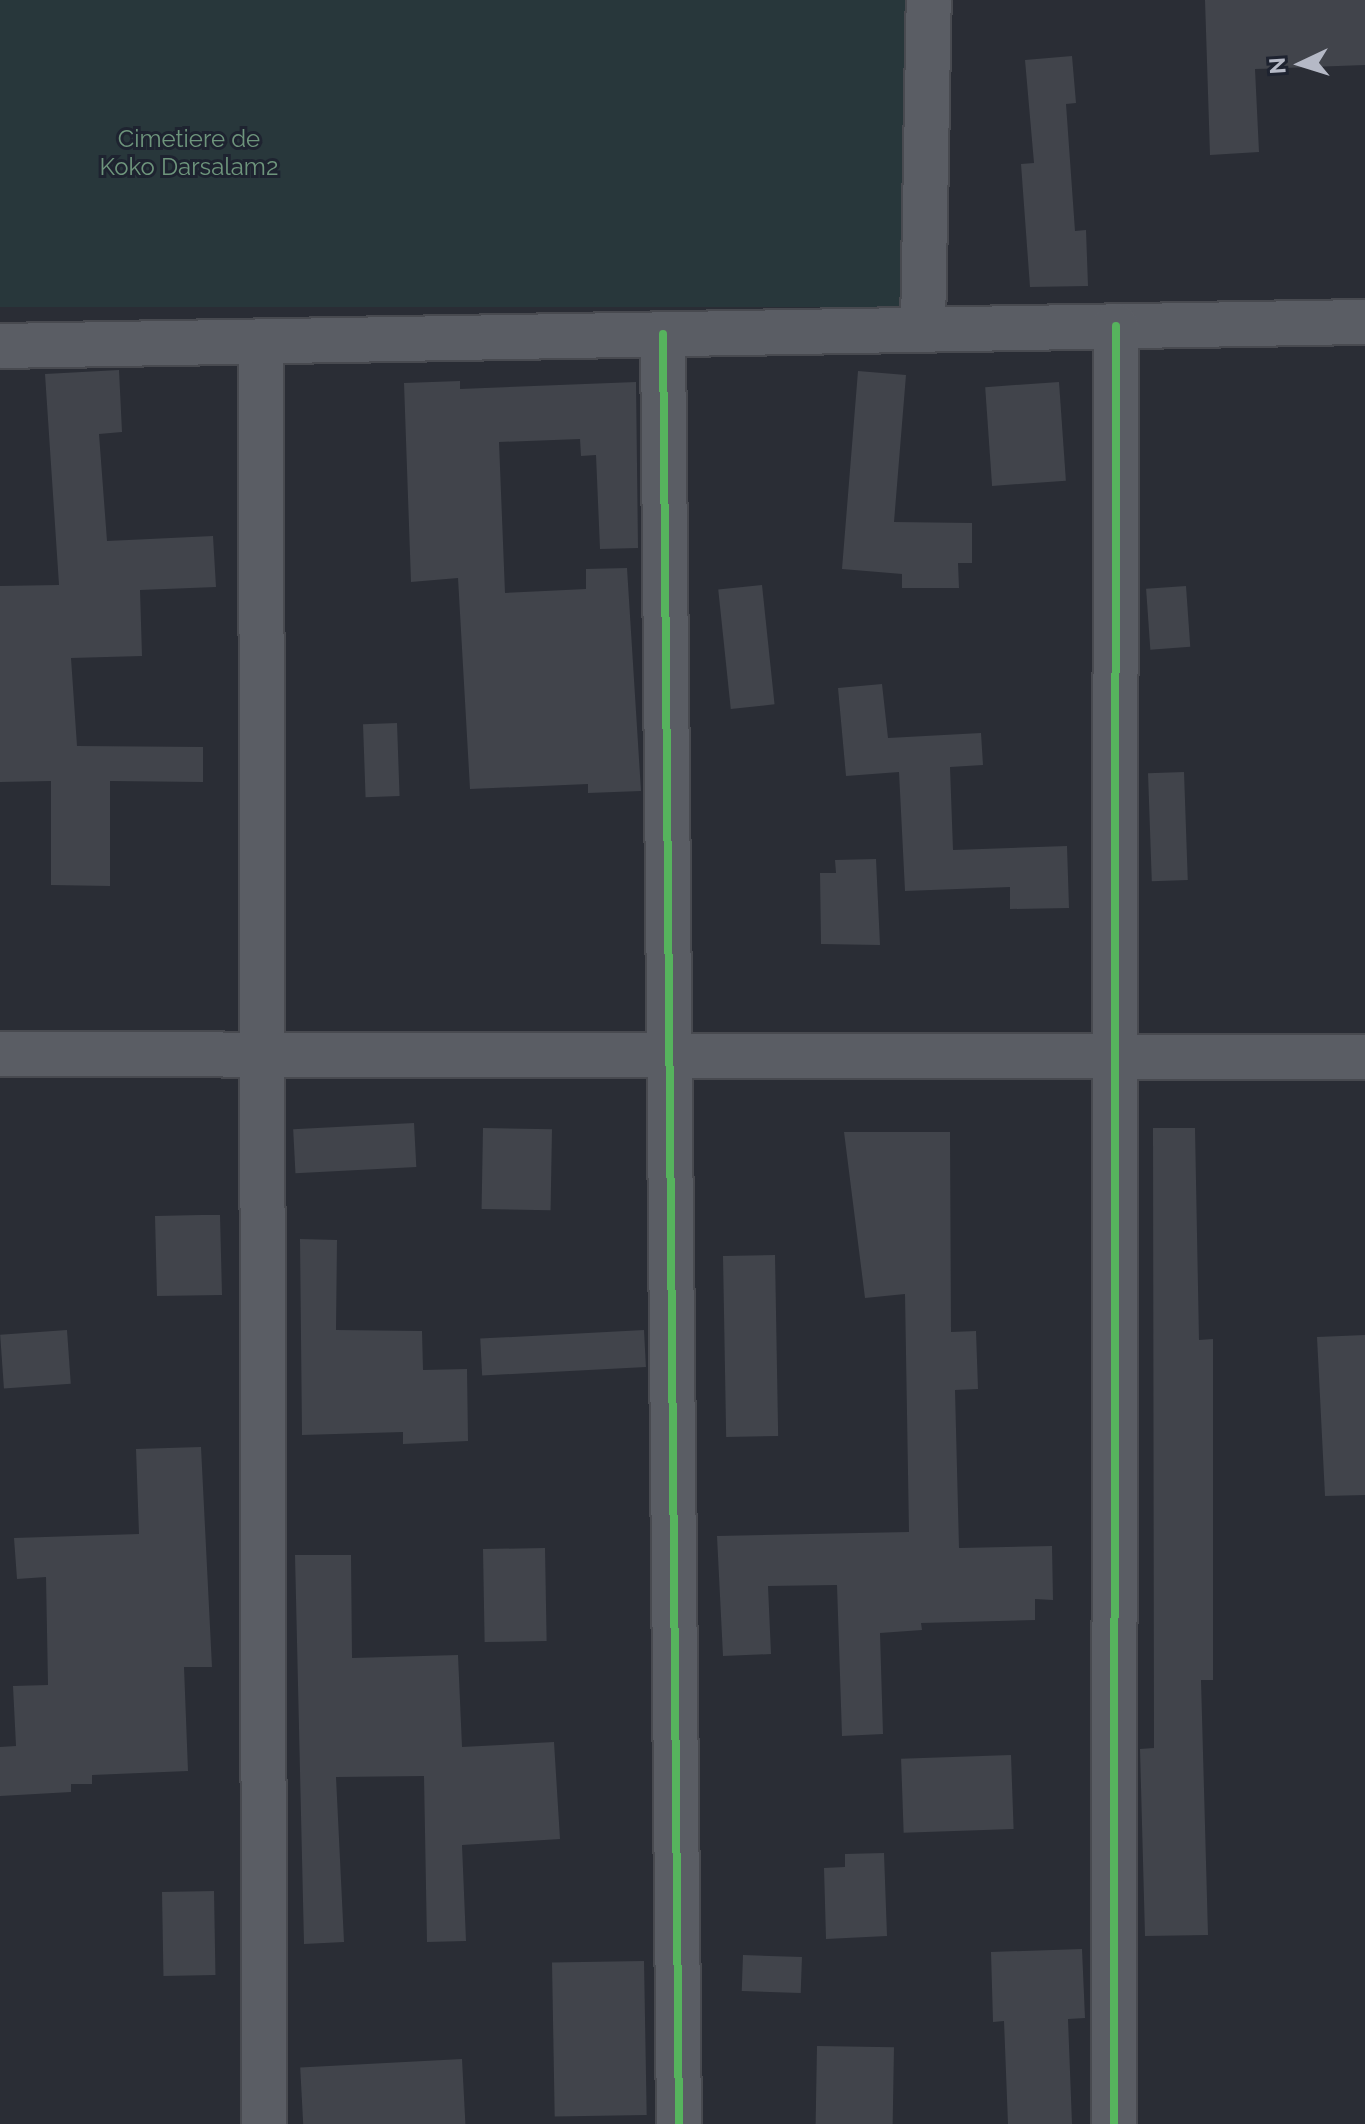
<!DOCTYPE html>
<style>
body{margin:0}
#map{position:relative;width:1365px;height:2124px;overflow:hidden;background:#2a2d35;font-family:Raleway,sans-serif}
div>[style]{position:absolute}
.green>*{inset:0;background:#28373b;transform-origin:0 0}
.building>*{inset:0;background:#41444b;transform-origin:0 0}
.roads{filter:drop-shadow(2px 0 #484a50) drop-shadow(-2px 0 #484a50) drop-shadow(0 2px #484a50) drop-shadow(0 -2px #484a50)}
.minor>*{height:44px;margin:-22px;padding:0 22px;transform-origin:22px;border-radius:22px;background:#5a5d64}
.cycleway>*{height:8px;margin:-4px;padding:0 4px;transform-origin:4px;border-radius:4px;background:#56b35d}
span{translate:-50% -50%;white-space:nowrap;text-align:center;line-height:1.15;-webkit-text-stroke:6px #1e2330;paint-order:stroke}
.park-label{font-size:24px;color:#6e957c}
.north{position:absolute;left:1261px;top:24px;width:80px;height:80px;-webkit-text-stroke:6px #1e2330;paint-order:stroke;rotate:266deg;font-size:22px;font-weight:700;line-height:32px;text-align:center;color:#b5b9c6}
.north::after{content:'';display:block;margin:auto;width:28px;height:36px;background:#b5b9c6;clip-path:polygon(50% 0,100% 100%,50% 72%,0 100%)}
</style>
<div id="map">
<div class="green">
<div style="left:0;top:0;width:908px;height:307px"></div>
</div>
<div class="building">
<div style="clip-path:polygon(1205px 0,1365px 0,1365px 65px,1255px 69px,1259px 152px,1210px 155px)"></div>
<div style="clip-path:polygon(1072px 56px,1076px 103px,1066px 104px,1075px 231px,1086px 230px,1088px 286px,1030px 287px,1021px 164px,1034px 163px,1025px 60px)"></div>
<div style="clip-path:polygon(119px 370px,122px 432px,99px 434px,107px 541px,213px 536px,216px 587px,140px 590px,142px 656px,71px 658px,77px 746px,203px 747px,203px 782px,110px 781px,110px 886px,51px 885px,51px 781px,0 782px,0 586px,59px 585px,45px 374px)"></div>
<div style="clip-path:polygon(858px 371px,906px 375px,894px 522px,972px 523px,972px 563px,958px 563px,959px 588px,902px 588px,902px 574px,842px 569px)"></div>
<div style="clip-path:polygon(460px 381px,460px 389px,636px 382px,638px 548px,600px 549px,596px 455px,581px 456px,580px 439px,499px 442px,505px 593px,586px 589px,586px 569px,627px 568px,641px 791px,588px 793px,588px 784px,470px 789px,458px 578px,411px 582px,404px 383px)"></div>
<div style="left:1059px;top:382px;width:99px;height:74px;rotate:86deg"></div>
<div style="left:762px;top:585px;width:120px;height:44px;rotate:84deg"></div>
<div style="left:1186px;top:586px;width:61px;height:40px;rotate:86deg"></div>
<div style="clip-path:polygon(882px 684px,888px 738px,981px 733px,983px 765px,950px 767px,953px 850px,1067px 846px,1069px 908px,1010px 909px,1010px 887px,905px 891px,899px 772px,846px 776px,838px 688px)"></div>
<div style="left:397px;top:723px;width:73px;height:34px;rotate:88deg"></div>
<div style="left:1184px;top:772px;width:108px;height:36px;rotate:88deg"></div>
<div style="clip-path:polygon(876px 859px,880px 945px,821px 944px,820px 873px,836px 873px,835px 860px)"></div>
<div style="left:414px;top:1123px;width:44px;height:121px;rotate:87deg"></div>
<div style="left:483px;top:1128px;width:69px;height:81px;rotate:1deg"></div>
<div style="clip-path:polygon(1153px 1128px,1195px 1128px,1199px 1340px,1213px 1339px,1213px 1680px,1201px 1680px,1208px 1935px,1145px 1936px,1140px 1749px,1154px 1748px)"></div>
<div style="clip-path:polygon(844px 1132px,950px 1132px,951px 1332px,976px 1331px,978px 1389px,955px 1390px,959px 1548px,1052px 1546px,1053px 1600px,1035px 1599px,1035px 1620px,921px 1623px,922px 1630px,880px 1633px,883px 1734px,842px 1736px,837px 1585px,768px 1586px,771px 1654px,723px 1656px,717px 1536px,909px 1532px,905px 1294px,865px 1298px)"></div>
<div style="clip-path:polygon(201px 1215px,220px 1215px,222px 1295px,157px 1296px,155px 1216px)"></div>
<div style="clip-path:polygon(300px 1239px,337px 1240px,336px 1330px,422px 1331px,423px 1370px,467px 1369px,468px 1441px,403px 1444px,403px 1432px,302px 1435px)"></div>
<div style="left:775px;top:1255px;width:181px;height:52px;rotate:89deg"></div>
<div style="left:67px;top:1330px;width:54px;height:67px;rotate:86deg"></div>
<div style="left:644px;top:1330px;width:37px;height:164px;rotate:87deg"></div>
<div style="clip-path:polygon(1365px 1335px,1365px 1495px,1325px 1496px,1317px 1337px)"></div>
<div style="clip-path:polygon(201px 1447px,212px 1667px,184px 1667px,188px 1771px,92px 1775px,92px 1784px,71px 1784px,71px 1792px,0 1796px,0 1747px,16px 1746px,13px 1686px,48px 1685px,46px 1577px,17px 1579px,14px 1538px,139px 1534px,136px 1449px)"></div>
<div style="left:545px;top:1548px;width:93px;height:62px;rotate:89deg"></div>
<div style="clip-path:polygon(295px 1555px,351px 1555px,352px 1658px,458px 1655px,462px 1747px,554px 1742px,560px 1839px,462px 1845px,466px 1941px,427px 1942px,424px 1776px,336px 1777px,344px 1942px,304px 1944px)"></div>
<div style="left:1011px;top:1755px;width:74px;height:110px;rotate:88deg"></div>
<div style="clip-path:polygon(884px 1853px,887px 1936px,826px 1939px,824px 1868px,845px 1867px,845px 1854px)"></div>
<div style="left:214px;top:1891px;width:84px;height:52px;rotate:89deg"></div>
<div style="clip-path:polygon(1082px 1949px,1085px 2018px,1068px 2019px,1072px 2124px,1008px 2124px,1004px 2021px,993px 2022px,991px 1952px)"></div>
<div style="left:743px;top:1955px;width:59px;height:36px;rotate:2deg"></div>
<div style="left:644px;top:1961px;width:154px;height:92px;rotate:89deg"></div>
<div style="left:817px;top:2046px;width:77px;height:78px;rotate:1deg"></div>
<div style="left:462px;top:2059px;width:65px;height:162px;rotate:87deg"></div>
</div>
<div class="roads">
<div class="minor">
<div style="left:923px;top:329px;width:329px;rotate:-89deg"></div>
<div style="left:663px;top:334px;width:1790px;rotate:89.49deg"></div>
<div style="left:261px;top:341px;width:1783px;rotate:89.9deg"></div>
<div style="left:0;top:346px;width:1365px;rotate:-1.01deg"></div>
<div style="left:0;top:1054px;width:1365px;rotate:0.13deg"></div>
<div style="left:1114px;top:2124px;width:1798px;rotate:-89.94deg"></div>
</div>
</div>
<div class="cycleway">
<div style="left:663px;top:334px;width:1790px;rotate:89.49deg"></div>
<div style="left:1114px;top:2124px;width:1798px;rotate:-89.94deg"></div>
</div>
<div class="park-label">
<span style="left:189px;top:153px">Cimetiere de<br>Koko Darsalam2</span>
</div>
<div class="north">N</div>
</div>
